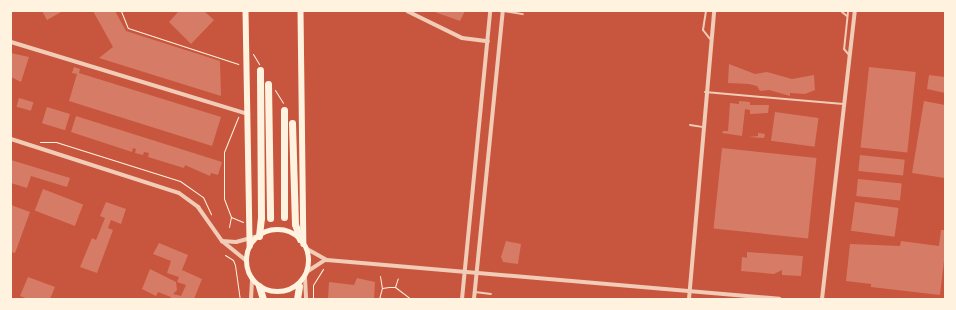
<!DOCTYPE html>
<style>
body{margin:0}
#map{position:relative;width:956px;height:310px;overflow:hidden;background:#c8553d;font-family:Literata,serif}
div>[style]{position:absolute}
.building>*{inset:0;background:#d67c66;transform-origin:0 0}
.path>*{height:1px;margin:-0.5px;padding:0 0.5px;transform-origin:0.5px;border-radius:0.5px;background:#fff3e0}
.service>*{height:2px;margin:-1px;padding:0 1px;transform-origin:1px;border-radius:1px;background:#f1ccb7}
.minor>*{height:4px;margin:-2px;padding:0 2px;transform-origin:2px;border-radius:2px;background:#f1ccb7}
.secondary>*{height:5.5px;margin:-2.75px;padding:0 2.75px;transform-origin:2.75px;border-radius:2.75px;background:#fff3e0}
.secondary>.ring{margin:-2.75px;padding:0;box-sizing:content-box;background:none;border:5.5px solid #fff3e0;border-radius:50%}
.motorway>*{height:7px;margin:-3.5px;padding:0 3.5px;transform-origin:3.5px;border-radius:3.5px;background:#fff3e0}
span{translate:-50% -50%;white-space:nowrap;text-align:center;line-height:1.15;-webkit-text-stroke:4px #fff3e0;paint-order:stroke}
.frame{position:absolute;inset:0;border:12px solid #fff3e0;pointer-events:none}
</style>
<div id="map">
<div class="building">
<div style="clip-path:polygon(42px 11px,63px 11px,47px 20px)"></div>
<div style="clip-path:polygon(93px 11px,115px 11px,126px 31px,220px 61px,221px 96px,99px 58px,113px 47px)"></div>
<div style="clip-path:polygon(179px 11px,204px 11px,214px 20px,191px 44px,169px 22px)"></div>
<div style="clip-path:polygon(432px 11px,465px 11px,460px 21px)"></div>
<div style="clip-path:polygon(11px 53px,29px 57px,21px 82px,11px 77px)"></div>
<div style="clip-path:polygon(729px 64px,755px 74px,767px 72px,792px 79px,814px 75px,815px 90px,805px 94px,790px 93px,790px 96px,769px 90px,760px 91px,757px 86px,749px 84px,728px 83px)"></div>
<div style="clip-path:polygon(74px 67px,80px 69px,79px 73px,221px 117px,212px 146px,69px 101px,77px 74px,72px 73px)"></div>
<div style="left:869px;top:67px;width:47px;height:81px;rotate:6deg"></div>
<div style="clip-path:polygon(929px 75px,945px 77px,945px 93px,927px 89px)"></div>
<div style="left:19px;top:98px;width:15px;height:9px;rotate:16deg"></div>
<div style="clip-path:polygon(739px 101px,750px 102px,750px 105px,769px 105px,768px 113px,750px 114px,750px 110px,745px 109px,742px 136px,722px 133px,723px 131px,728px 131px,730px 103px,739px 104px)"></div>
<div style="clip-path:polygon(924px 101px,945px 105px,945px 178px,912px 173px)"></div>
<div style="left:47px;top:107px;width:24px;height:17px;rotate:17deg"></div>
<div style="left:775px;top:112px;width:44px;height:29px;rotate:8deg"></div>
<div style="clip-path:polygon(76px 116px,222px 162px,218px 175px,211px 173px,210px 176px,185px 165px,184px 168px,148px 157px,149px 153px,144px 152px,143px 155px,135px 153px,136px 149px,133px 148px,132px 152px,71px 132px)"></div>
<div style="clip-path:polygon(758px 133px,765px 134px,764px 138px,748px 137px,758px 136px)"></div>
<div style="left:722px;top:148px;width:95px;height:81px;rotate:6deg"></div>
<div style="left:860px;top:155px;width:45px;height:16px;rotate:6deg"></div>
<div style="clip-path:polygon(11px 160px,70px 178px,67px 187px,31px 176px,27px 188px,11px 183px)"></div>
<div style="left:858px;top:179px;width:44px;height:17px;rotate:6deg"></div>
<div style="left:43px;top:189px;width:43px;height:23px;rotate:21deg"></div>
<div style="clip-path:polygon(106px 202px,126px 209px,121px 224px,111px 220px,108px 228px,113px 230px,97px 273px,80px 267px,92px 238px,96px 240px,105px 218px,100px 216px)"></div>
<div style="left:855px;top:202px;width:44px;height:29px;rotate:8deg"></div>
<div style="clip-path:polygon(11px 205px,30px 212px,15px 253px,11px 252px)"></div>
<div style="clip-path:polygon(941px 230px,945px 230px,945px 252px,940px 295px,871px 287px,871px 284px,846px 281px,850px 244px,900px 246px,901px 241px,939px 246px)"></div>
<div style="clip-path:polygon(506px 241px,521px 244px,518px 264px,503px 262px,501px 257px)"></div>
<div style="clip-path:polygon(159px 243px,188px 255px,182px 270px,202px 279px,194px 299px,170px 299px,171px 297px,158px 292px,156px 296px,142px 289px,150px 269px,176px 282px,177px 290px,173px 294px,181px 296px,186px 285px,177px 282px,179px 277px,167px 273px,171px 261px,153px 254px)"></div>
<div style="clip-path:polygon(747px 252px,803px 256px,801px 276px,782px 275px,782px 270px,774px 274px,741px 271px,742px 257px,747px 258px)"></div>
<div style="clip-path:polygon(28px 277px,55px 287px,50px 299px,28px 299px,20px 296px)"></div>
<div style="clip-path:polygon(357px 278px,375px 282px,374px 299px,328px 299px,329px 282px,354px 285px)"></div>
</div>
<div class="path">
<div style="left:121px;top:11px;width:18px;rotate:68deg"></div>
<div style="left:128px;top:28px;width:116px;rotate:18.1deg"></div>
<div style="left:253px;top:54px;width:12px;rotate:59deg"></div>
<div style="left:275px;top:90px;width:15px;rotate:58deg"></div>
<div style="left:40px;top:142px;width:16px"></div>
<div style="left:56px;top:142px;width:130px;rotate:17.5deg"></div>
<div style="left:180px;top:181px;width:28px;rotate:35deg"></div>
<div style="left:203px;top:197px;width:19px;rotate:65deg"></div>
<div style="left:231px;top:217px;width:13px;rotate:23deg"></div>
<div style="left:229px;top:227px;width:10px;rotate:-79deg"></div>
<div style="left:231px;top:217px;width:19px;rotate:-111deg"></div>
<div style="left:224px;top:199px;width:47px;rotate:-90deg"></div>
<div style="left:224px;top:152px;width:38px;rotate:-68deg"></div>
<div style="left:225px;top:255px;width:9px;rotate:32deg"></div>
<div style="left:233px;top:260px;width:5px;rotate:68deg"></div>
<div style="left:235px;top:265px;width:34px;rotate:82deg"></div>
<div style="left:380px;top:276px;width:12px;rotate:81deg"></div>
<div style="left:395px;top:287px;width:9px;rotate:-72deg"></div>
<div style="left:313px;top:299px;width:14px;rotate:-90deg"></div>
<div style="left:313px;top:285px;width:19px;rotate:-58deg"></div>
<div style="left:379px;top:299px;width:11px;rotate:-75deg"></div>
<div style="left:382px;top:288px;width:7px;rotate:-8deg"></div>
<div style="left:389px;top:287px;width:6px"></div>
<div style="left:395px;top:287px;width:20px;rotate:37deg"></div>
</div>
<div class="service">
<div style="left:503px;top:11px;width:20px;rotate:9deg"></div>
<div style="left:706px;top:11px;width:19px;rotate:99deg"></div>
<div style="left:703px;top:30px;width:11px;rotate:52deg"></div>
<div style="left:842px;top:12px;width:6px;rotate:39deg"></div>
<div style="left:848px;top:12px;width:37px;rotate:96deg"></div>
<div style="left:844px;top:49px;width:8px;rotate:50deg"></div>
<div style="left:705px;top:92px;width:139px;rotate:5deg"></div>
<div style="left:690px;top:125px;width:12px;rotate:9deg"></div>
<div style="left:475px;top:292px;width:16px;rotate:7deg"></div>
</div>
<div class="minor">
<div style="left:407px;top:11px;width:61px;rotate:26.1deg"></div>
<div style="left:462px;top:38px;width:26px;rotate:7deg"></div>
<div style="left:11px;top:42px;width:248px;rotate:16.9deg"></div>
<div style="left:11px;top:139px;width:176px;rotate:17.8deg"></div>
<div style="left:179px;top:193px;width:24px;rotate:36deg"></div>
<div style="left:198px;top:207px;width:42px;rotate:54.8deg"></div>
<div style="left:222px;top:241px;width:32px;rotate:39deg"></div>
<div style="left:222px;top:241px;width:14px;rotate:4deg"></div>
<div style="left:236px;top:242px;width:24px;rotate:-15deg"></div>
<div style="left:307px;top:249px;width:23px;rotate:29deg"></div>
<div style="left:327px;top:260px;width:454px;rotate:4.9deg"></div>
<div style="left:308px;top:271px;width:20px;rotate:-33deg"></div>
<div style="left:305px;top:278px;width:21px;rotate:87deg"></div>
<div style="left:251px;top:299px;width:21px;rotate:-87deg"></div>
<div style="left:462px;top:299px;width:289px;rotate:-84.4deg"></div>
<div style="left:474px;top:299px;width:289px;rotate:-84.3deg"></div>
<div style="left:689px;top:299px;width:289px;rotate:-85deg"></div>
<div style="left:822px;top:299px;width:290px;rotate:-83.5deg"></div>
</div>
<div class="secondary">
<div style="left:246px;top:11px;width:235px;rotate:89deg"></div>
<div style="left:301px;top:11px;width:233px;rotate:89.3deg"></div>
<div class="ring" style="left:247px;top:230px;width:56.5px;height:56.5px"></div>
</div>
<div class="motorway">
<div style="left:268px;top:84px;width:134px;rotate:89.1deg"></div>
<div style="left:284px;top:110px;width:107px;rotate:90deg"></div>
<div style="left:292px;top:123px;width:101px;rotate:88.3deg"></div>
<div style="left:295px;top:224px;width:16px;rotate:72deg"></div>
<div style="left:259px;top:236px;width:18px;rotate:-84deg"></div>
<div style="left:261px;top:218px;width:148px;rotate:-90.4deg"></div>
<div style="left:259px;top:286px;width:14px;rotate:73deg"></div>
<div style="left:297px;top:299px;width:13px;rotate:-81deg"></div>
</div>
<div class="frame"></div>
</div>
